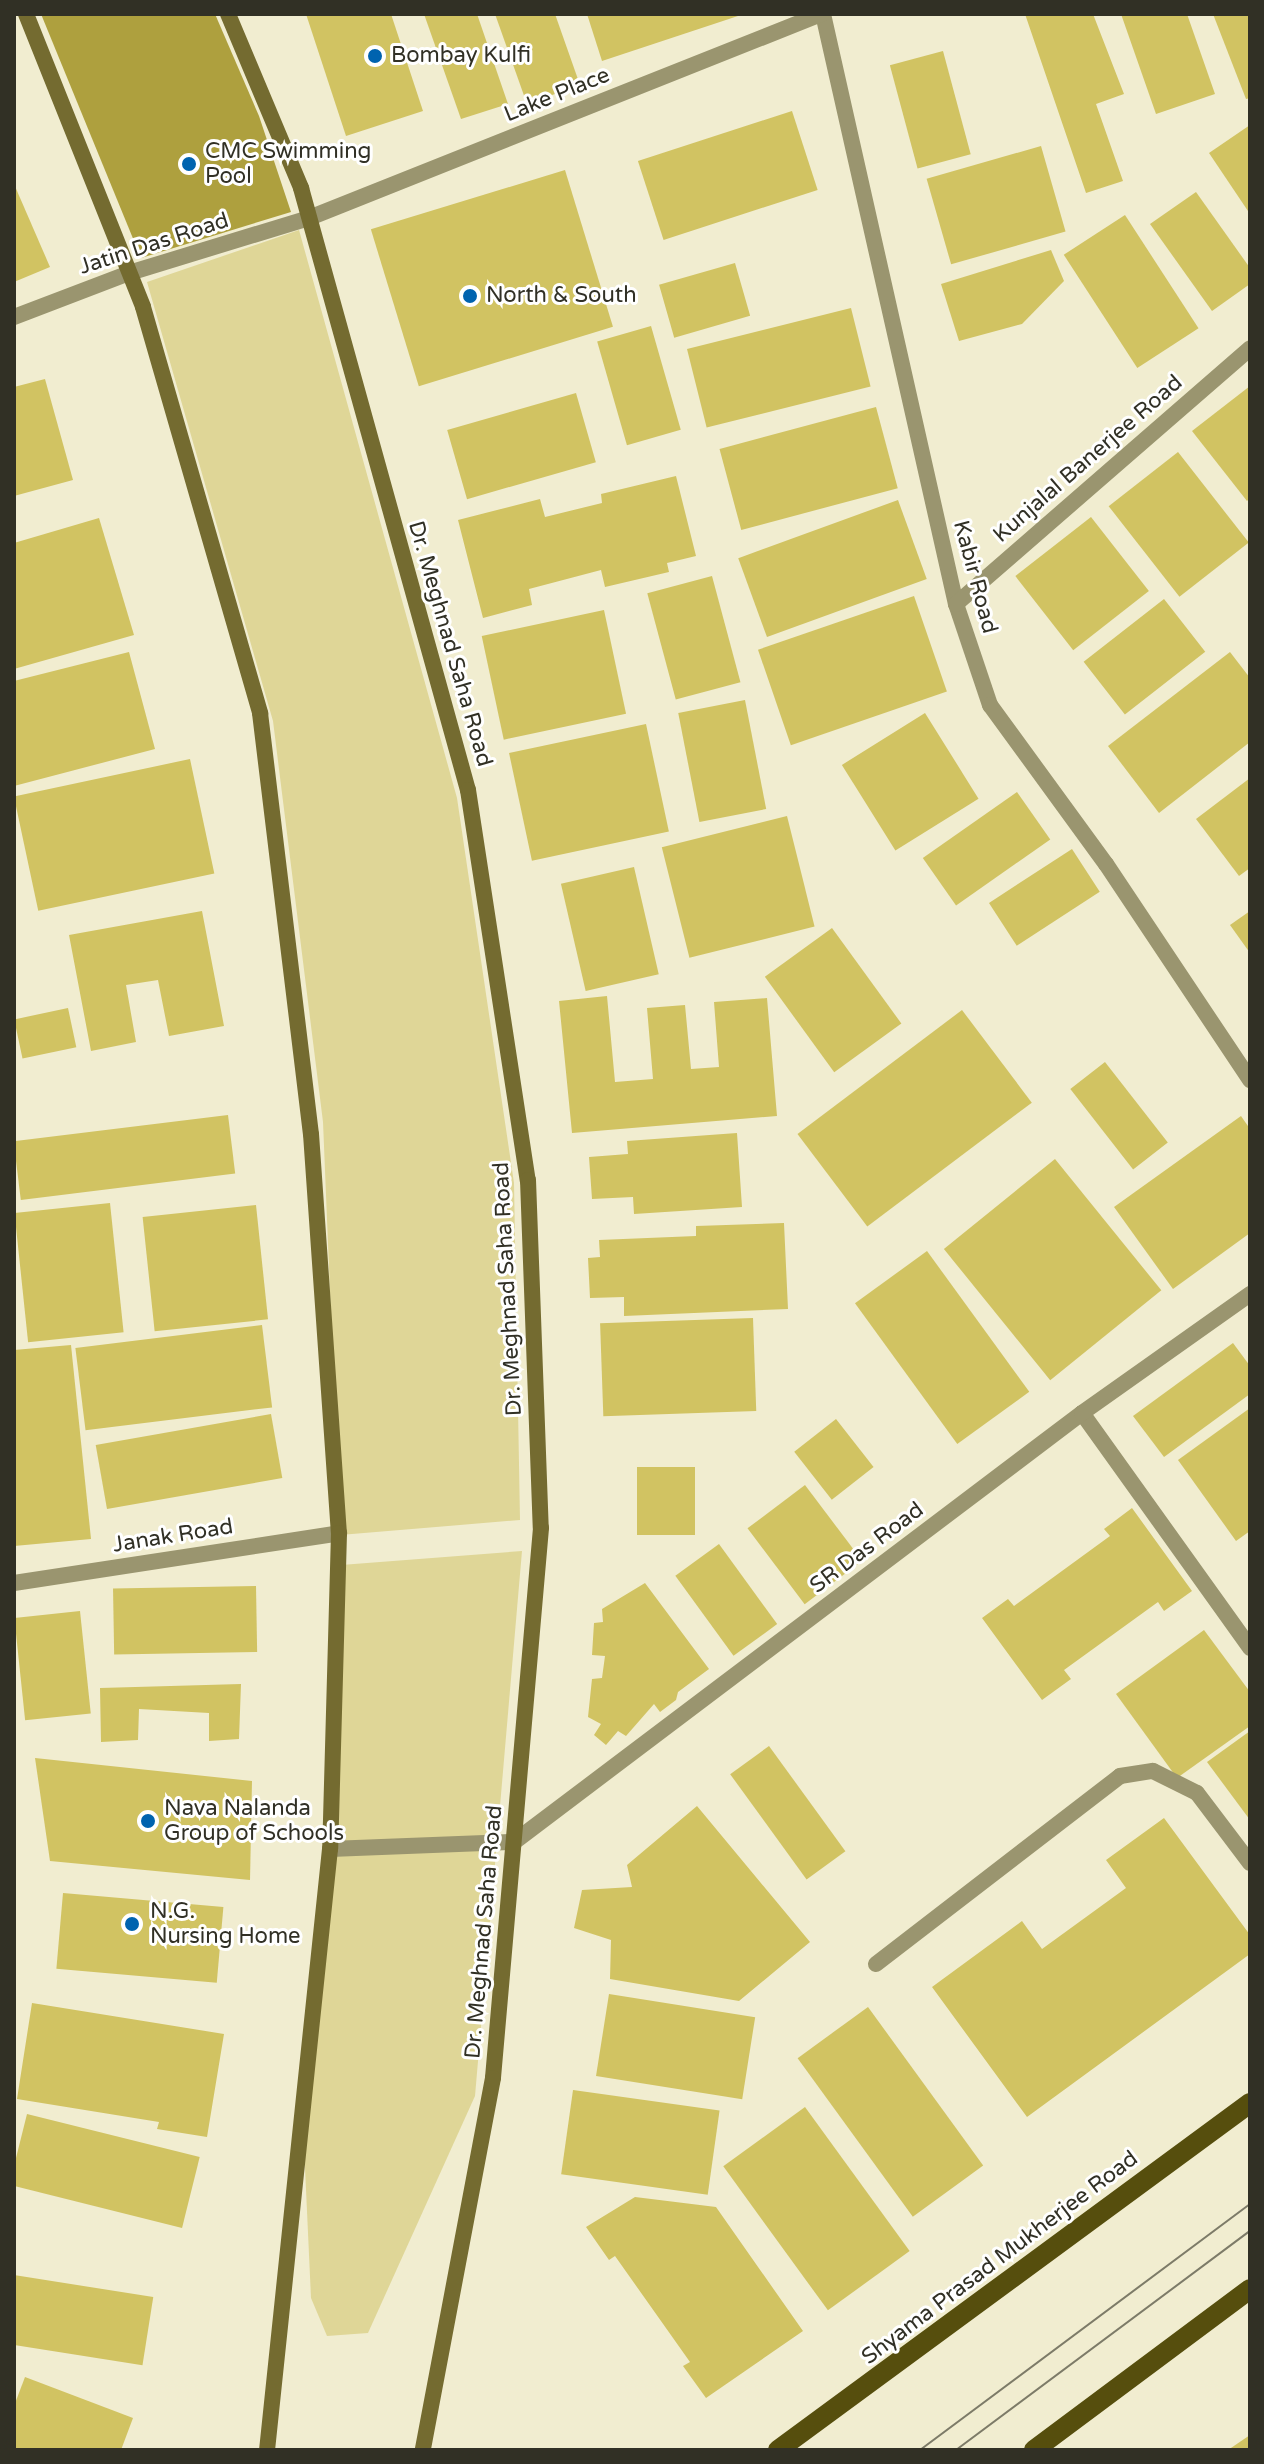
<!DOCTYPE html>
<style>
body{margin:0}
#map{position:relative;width:1264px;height:2464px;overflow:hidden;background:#f1edd0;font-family:"Varela Round",sans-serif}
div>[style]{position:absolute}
.green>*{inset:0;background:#dfd697}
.water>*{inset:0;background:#aea03e}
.building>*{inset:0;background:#d1c362;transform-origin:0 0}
.lane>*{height:16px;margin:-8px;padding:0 8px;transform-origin:8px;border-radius:8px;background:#9a956f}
.street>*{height:16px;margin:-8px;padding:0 8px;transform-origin:8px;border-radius:8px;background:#9a956f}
.secondary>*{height:16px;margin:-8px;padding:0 8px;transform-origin:8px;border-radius:8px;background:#746b30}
.primary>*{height:20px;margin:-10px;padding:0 10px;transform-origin:10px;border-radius:10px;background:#564e0d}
.tram>*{height:2px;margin:-1px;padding:0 1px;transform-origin:1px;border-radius:1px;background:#7d7b68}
.dots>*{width:22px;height:22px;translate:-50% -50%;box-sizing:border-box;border:4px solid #fff;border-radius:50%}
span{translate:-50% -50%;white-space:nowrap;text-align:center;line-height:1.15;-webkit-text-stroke:6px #fff;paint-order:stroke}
.poi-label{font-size:22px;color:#313025}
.left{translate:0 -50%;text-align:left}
.street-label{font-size:22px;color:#313025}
.frame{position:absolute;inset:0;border:16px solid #313025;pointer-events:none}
</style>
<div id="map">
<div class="green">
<div style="clip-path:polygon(299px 230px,457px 798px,514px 1183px,520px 1520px,340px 1535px,323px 1122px,273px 721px,147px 282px)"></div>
<div style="clip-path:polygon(522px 1551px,475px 2096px,368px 2333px,327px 2336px,311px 2298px,304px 2146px,341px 1565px)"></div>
</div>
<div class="water">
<div style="clip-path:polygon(41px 14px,215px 14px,259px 116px,291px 212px,141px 258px)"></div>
</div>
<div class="building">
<div style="clip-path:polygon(306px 14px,391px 14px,423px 111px,346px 136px)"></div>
<div style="clip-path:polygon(424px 14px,477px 14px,508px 104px,461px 119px)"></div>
<div style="clip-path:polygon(495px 14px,555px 14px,580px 85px,527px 104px)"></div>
<div style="clip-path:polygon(587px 14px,741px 14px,741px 15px,602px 61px)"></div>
<div style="clip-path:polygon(1025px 14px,1093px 14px,1124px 94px,1096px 104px,1123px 181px,1086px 193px)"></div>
<div style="clip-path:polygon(1121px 14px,1187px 14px,1215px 94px,1156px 114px)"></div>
<div style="clip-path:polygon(1213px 14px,1250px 14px,1250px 98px,1246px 99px)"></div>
<div style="left:943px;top:51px;width:107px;height:55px;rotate:75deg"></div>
<div style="left:792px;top:111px;width:83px;height:162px;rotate:72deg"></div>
<div style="clip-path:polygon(1250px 125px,1250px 214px,1209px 153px)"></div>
<div style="left:1041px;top:146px;width:89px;height:119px;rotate:74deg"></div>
<div style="left:565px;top:170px;width:164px;height:203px;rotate:73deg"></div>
<div style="clip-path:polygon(14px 184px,50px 267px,14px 282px)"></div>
<div style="clip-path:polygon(1196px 192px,1250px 268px,1250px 284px,1212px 311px,1150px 224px)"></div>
<div style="left:1125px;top:215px;width:135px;height:73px;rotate:57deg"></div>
<div style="clip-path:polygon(1051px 250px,1064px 281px,1022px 324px,959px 341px,941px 284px)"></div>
<div style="left:735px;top:263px;width:55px;height:79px;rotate:74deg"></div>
<div style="left:851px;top:308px;width:81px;height:169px;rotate:76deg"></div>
<div style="left:651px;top:326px;width:108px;height:56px;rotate:74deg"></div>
<div style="clip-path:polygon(45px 379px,73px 480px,14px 496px,14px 387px)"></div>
<div style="clip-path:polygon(1250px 386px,1250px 498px,1247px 501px,1192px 431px)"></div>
<div style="left:576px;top:393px;width:72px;height:134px;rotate:74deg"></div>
<div style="left:876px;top:407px;width:84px;height:162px;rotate:75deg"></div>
<div style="left:1178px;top:452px;width:115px;height:88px;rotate:52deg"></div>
<div style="clip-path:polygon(676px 476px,696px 556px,667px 563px,669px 572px,605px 587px,601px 570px,529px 589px,532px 605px,483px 618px,458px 520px,540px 499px,545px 517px,602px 503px,601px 494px)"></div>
<div style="left:898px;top:500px;width:84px;height:170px;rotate:70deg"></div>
<div style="left:1091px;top:517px;width:94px;height:96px;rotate:52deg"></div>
<div style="clip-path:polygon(99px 518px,134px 635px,14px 669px,14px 543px)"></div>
<div style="left:712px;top:576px;width:110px;height:67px;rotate:75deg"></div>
<div style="left:914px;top:596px;width:101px;height:165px;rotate:71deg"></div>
<div style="left:1164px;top:599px;width:67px;height:102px;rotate:52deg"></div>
<div style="left:604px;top:610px;width:106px;height:125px;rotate:78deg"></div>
<div style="clip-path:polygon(129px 652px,155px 749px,14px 786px,14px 681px)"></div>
<div style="clip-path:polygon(1230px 652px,1250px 678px,1250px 742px,1159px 813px,1108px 746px)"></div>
<div style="left:745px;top:700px;width:111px;height:68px;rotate:79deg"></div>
<div style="left:925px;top:713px;width:101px;height:98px;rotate:58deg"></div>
<div style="left:646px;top:724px;width:110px;height:140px;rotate:78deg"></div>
<div style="left:190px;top:759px;width:117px;height:180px;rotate:78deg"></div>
<div style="clip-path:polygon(1250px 778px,1250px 868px,1239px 876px,1196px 819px)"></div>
<div style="left:1017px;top:792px;width:58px;height:115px;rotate:55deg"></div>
<div style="left:787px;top:816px;width:114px;height:129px;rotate:76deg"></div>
<div style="left:1072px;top:849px;width:51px;height:99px;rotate:57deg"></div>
<div style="left:634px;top:867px;width:110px;height:75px;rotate:77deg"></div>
<div style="clip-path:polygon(202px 911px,224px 1026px,169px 1036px,158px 980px,126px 985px,136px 1042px,91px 1051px,69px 935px)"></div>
<div style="clip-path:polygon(1250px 911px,1250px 953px,1230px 925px)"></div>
<div style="left:832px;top:928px;width:118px;height:83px;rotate:54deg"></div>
<div style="clip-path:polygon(607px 996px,615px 1082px,653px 1079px,647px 1008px,685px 1005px,691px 1069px,719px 1067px,714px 1002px,767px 998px,777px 1116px,572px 1133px,559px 1001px)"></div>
<div style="left:68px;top:1008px;width:40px;height:55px;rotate:78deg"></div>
<div style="left:962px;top:1010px;width:116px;height:206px;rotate:53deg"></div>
<div style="left:1105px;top:1062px;width:102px;height:44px;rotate:52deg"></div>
<div style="left:228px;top:1115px;width:59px;height:216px;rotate:83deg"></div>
<div style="clip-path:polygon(1241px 1116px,1250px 1129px,1250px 1233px,1173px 1289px,1114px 1207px)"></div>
<div style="clip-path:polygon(737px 1133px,742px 1207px,634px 1214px,633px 1197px,592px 1199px,589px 1157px,628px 1154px,627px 1141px)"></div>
<div style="left:1055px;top:1159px;width:169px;height:143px;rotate:51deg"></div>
<div style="left:110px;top:1203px;width:130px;height:96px;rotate:84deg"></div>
<div style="left:256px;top:1205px;width:115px;height:114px;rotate:84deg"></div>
<div style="clip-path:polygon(784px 1223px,788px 1309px,624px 1316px,624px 1297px,590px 1298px,588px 1258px,600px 1257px,599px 1240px,696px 1236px,696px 1226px)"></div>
<div style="left:927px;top:1251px;width:174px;height:89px;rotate:54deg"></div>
<div style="left:753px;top:1318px;width:93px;height:153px;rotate:88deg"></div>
<div style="left:262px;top:1325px;width:83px;height:188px;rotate:83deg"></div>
<div style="clip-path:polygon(1233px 1343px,1250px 1366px,1250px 1394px,1164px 1457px,1133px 1416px)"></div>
<div style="clip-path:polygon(71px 1345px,91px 1539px,14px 1546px,14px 1350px)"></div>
<div style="clip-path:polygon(1250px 1408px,1250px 1531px,1236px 1541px,1178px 1460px)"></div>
<div style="left:271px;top:1414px;width:65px;height:178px;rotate:80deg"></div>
<div style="left:836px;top:1419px;width:61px;height:53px;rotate:52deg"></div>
<div style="left:637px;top:1467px;width:58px;height:68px"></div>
<div style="left:805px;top:1485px;width:95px;height:72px;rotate:53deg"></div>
<div style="clip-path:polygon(1132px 1508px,1192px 1591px,1164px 1611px,1158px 1602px,1064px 1670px,1071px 1679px,1042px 1700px,982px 1618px,1008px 1599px,1014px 1606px,1110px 1536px,1104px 1529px)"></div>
<div style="left:719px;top:1544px;width:99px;height:54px;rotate:54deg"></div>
<div style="clip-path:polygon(645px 1583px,709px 1669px,678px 1692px,676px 1700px,660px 1712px,654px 1704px,626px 1736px,618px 1731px,606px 1745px,594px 1735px,601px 1724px,588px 1717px,592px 1679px,602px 1678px,605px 1656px,592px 1655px,594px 1623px,603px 1622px,602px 1609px)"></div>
<div style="left:256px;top:1586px;width:66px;height:143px;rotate:89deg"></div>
<div style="left:80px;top:1611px;width:103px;height:66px;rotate:84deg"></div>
<div style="clip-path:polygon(1204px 1630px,1250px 1692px,1250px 1726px,1177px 1778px,1116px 1694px)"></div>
<div style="clip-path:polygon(241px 1684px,239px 1739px,209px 1741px,209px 1713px,139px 1709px,138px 1740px,101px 1742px,100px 1688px)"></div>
<div style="clip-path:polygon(1250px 1731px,1250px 1820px,1207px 1762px)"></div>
<div style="left:769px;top:1746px;width:130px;height:48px;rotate:54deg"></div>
<div style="clip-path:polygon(35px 1758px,252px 1781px,250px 1880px,50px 1861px)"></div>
<div style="clip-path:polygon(697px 1806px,810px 1942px,739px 2001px,610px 1979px,611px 1940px,574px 1928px,582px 1890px,632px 1887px,627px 1865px)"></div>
<div style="clip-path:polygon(1164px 1818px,1250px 1935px,1250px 1954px,1027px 2117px,932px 1987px,1022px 1921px,1042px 1949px,1126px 1888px,1106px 1860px)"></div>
<div style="left:63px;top:1893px;width:161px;height:76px;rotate:5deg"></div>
<div style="left:609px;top:1994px;width:148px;height:83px;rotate:9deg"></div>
<div style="clip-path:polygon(32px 2003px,224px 2034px,207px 2137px,157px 2129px,159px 2122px,17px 2099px)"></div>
<div style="left:868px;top:2007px;width:196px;height:87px;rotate:54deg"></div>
<div style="left:573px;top:2090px;width:148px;height:85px;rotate:8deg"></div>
<div style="left:805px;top:2107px;width:178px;height:101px;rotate:54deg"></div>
<div style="left:27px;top:2114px;width:178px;height:73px;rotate:14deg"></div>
<div style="clip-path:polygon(635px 2197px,716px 2207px,803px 2331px,706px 2398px,683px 2366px,690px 2362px,615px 2256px,609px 2260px,586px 2227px)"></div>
<div style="left:14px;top:2275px;width:141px;height:69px;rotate:9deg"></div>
<div style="clip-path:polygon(25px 2377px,133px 2418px,121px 2450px,14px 2450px,14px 2406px)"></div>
<div style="clip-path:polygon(1250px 2435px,1250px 2450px,1228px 2450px)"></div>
</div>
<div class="lane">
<div style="left:876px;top:1964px;width:308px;rotate:-37.6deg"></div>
<div style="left:1120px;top:1776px;width:33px;rotate:-9deg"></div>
<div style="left:1153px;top:1771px;width:49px;rotate:26.6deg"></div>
<div style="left:1197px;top:1793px;width:88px;rotate:52.9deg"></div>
</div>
<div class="street">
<div style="left:823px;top:14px;width:605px;rotate:77.3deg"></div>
<div style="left:956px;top:604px;width:107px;rotate:71.4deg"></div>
<div style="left:990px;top:705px;width:197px;rotate:53.9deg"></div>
<div style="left:1106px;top:864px;width:260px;rotate:56.3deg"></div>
<div style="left:14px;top:317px;width:123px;rotate:-20.9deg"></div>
<div style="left:129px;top:273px;width:188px;rotate:-17deg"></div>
<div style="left:309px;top:218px;width:551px;rotate:-21.72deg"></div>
<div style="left:956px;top:604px;width:390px;rotate:-41deg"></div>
<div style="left:1082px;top:1413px;width:289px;rotate:54.4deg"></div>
<div style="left:14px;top:1583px;width:329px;rotate:-8.7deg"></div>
<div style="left:330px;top:1849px;width:184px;rotate:-2.2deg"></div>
<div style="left:514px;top:1842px;width:712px;rotate:-37.06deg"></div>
<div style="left:1082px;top:1413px;width:206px;rotate:-35.3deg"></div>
</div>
<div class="secondary">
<div style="left:26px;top:14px;width:315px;rotate:68.2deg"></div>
<div style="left:143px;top:307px;width:423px;rotate:73.9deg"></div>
<div style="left:260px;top:713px;width:424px;rotate:83.1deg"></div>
<div style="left:311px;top:1134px;width:400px;rotate:86deg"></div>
<div style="left:339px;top:1533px;width:316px;rotate:91.6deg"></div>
<div style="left:330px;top:1849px;width:604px;rotate:95.98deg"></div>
<div style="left:228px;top:14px;width:189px;rotate:67.2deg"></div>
<div style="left:301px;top:188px;width:625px;rotate:74.5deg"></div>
<div style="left:468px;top:790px;width:395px;rotate:81.3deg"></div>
<div style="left:528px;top:1180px;width:348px;rotate:87.9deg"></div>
<div style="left:541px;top:1528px;width:552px;rotate:94.99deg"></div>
<div style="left:493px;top:2078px;width:379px;rotate:100.7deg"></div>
</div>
<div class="primary">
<div style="left:778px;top:2450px;width:586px;rotate:-36.32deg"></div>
<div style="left:1034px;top:2450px;width:269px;rotate:-36.7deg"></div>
</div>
<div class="tram">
<div style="left:920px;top:2450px;width:412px;rotate:-36.7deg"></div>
<div style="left:956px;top:2450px;width:367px;rotate:-36.7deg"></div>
</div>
<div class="dots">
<div style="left:375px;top:56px;background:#0063af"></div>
<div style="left:189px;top:164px;background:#0063af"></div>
<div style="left:470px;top:296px;background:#0063af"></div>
<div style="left:148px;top:1821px;background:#0063af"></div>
<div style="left:132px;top:1924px;background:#0063af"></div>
</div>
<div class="poi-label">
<span class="left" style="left:391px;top:56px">Bombay Kulfi</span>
<span class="left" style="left:205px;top:164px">CMC Swimming<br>Pool</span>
<span class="left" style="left:486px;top:296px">North &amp; South</span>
<span class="left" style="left:164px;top:1821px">Nava Nalanda<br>Group of Schools</span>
<span class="left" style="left:150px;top:1924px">N.G.<br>Nursing Home</span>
</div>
<div class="street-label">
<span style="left:557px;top:95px;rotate:-22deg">Lake Place</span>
<span style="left:154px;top:244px;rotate:-18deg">Jatin Das Road</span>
<span style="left:1088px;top:459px;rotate:-41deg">Kunjalal Banerjee Road</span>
<span style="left:975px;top:577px;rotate:75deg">Kabir Road</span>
<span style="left:450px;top:644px;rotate:74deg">Dr. Meghnad Saha Road</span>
<span style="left:508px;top:1289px;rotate:-93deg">Dr. Meghnad Saha Road</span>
<span style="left:173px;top:1536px;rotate:-9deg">Janak Road</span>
<span style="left:867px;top:1548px;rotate:-37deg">SR Das Road</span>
<span style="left:484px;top:1932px;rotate:-85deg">Dr. Meghnad Saha Road</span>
<span style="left:1000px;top:2258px;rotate:-37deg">Shyama Prasad Mukherjee Road</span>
</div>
<div class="frame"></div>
</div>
